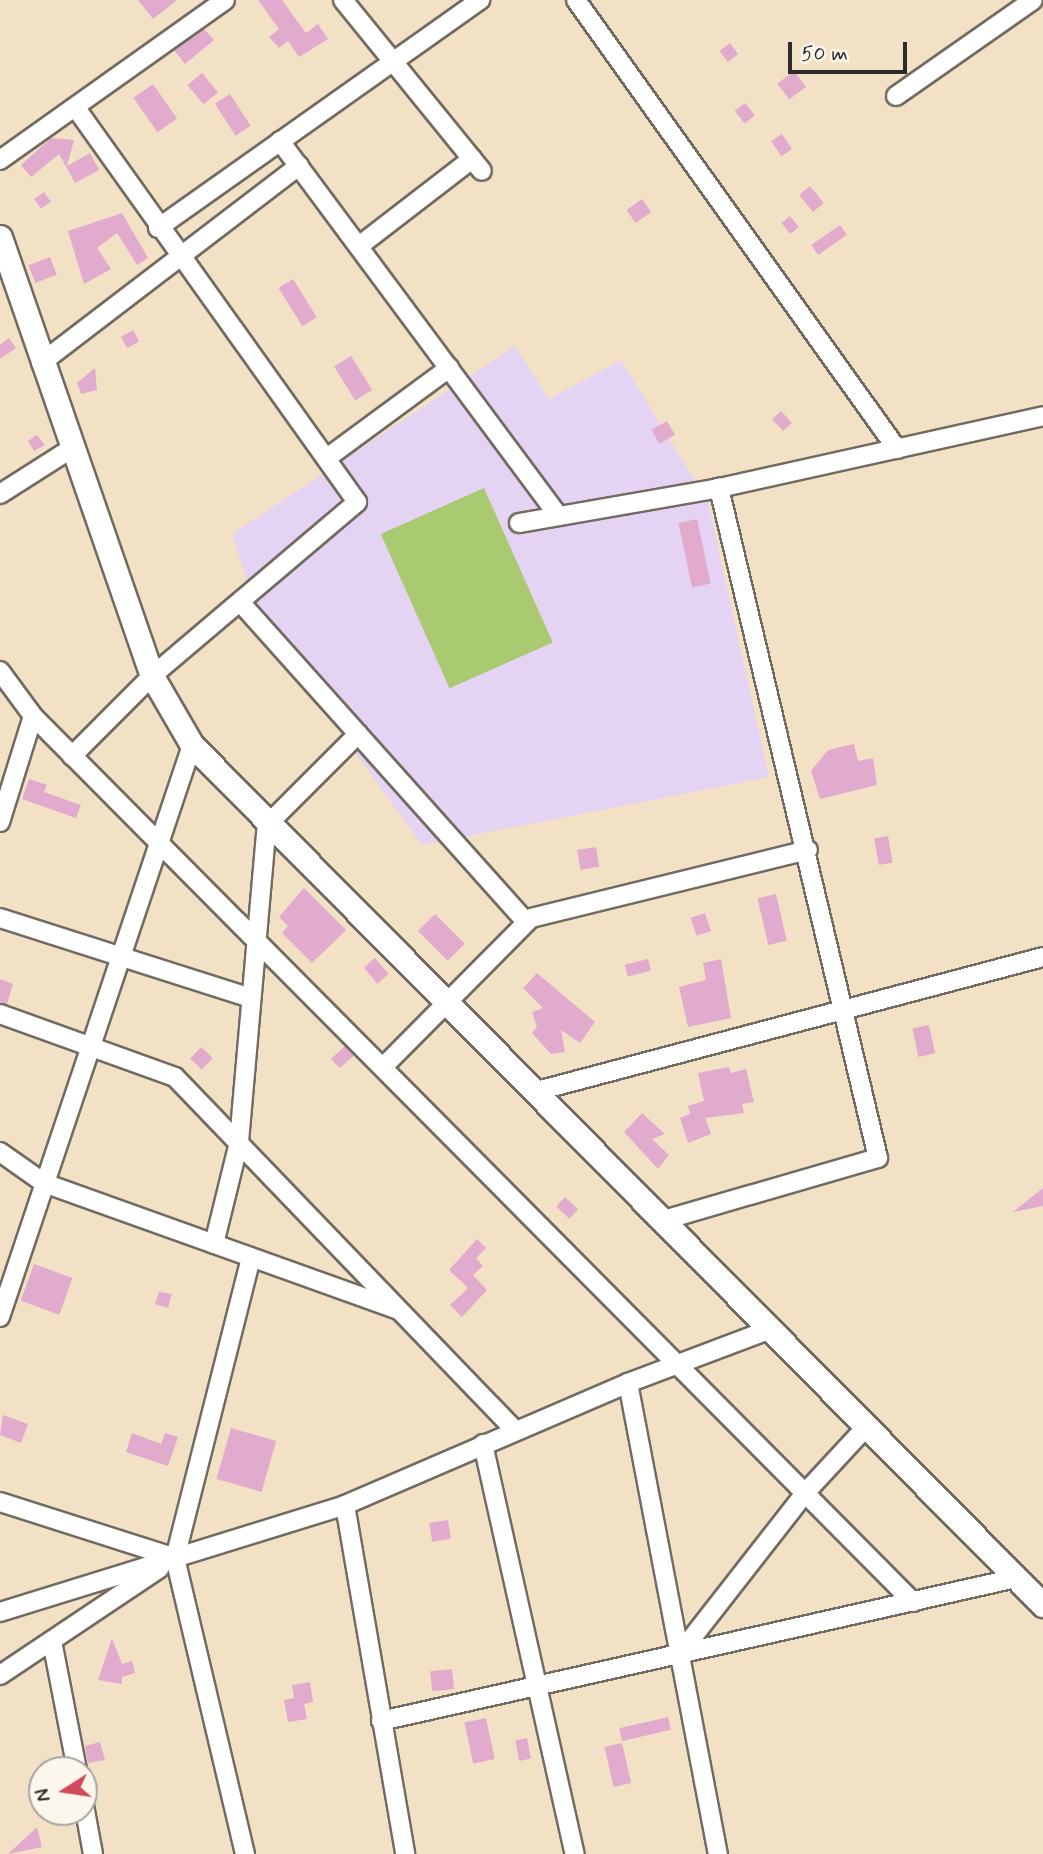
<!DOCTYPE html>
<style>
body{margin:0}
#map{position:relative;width:1043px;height:1854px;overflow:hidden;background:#f3e1c6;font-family:Mynerve,sans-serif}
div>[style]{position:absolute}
.built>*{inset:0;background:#e4d3f2}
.green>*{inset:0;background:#aaca72;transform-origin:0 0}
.building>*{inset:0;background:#e1abcd;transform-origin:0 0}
.roads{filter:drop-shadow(2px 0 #716b61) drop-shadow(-2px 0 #716b61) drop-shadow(0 2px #716b61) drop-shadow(0 -2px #716b61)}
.minor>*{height:18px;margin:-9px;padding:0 9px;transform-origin:9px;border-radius:9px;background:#fff}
.tertiary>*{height:23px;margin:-11.5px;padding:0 11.5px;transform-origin:11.5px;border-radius:11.5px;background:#fff}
span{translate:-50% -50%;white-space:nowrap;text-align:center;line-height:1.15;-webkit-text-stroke:5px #fbf7ec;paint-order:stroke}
.north{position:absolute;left:28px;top:1756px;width:70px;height:70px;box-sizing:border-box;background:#fbf7ec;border:2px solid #a8a59f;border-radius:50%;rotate:258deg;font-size:19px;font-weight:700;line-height:28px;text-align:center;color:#2b2b2b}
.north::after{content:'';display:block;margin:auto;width:24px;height:32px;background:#d1495b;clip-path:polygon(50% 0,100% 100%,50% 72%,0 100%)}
.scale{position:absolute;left:788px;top:42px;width:119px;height:32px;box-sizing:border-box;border:4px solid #2b2b2b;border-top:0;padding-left:9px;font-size:21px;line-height:24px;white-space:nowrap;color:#2b2b2b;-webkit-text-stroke:5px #fbf7ec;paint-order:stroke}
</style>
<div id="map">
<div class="built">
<div style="clip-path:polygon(515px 346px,549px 399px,621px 360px,708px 502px,769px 777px,422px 845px,260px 621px,232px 534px)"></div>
</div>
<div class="green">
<div style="left:484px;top:488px;width:169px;height:113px;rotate:66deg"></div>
</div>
<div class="building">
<div style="clip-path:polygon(138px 0,177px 0,153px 19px)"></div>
<div style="clip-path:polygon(258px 0,282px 0,306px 33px,318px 24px,328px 39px,299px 57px,288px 41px,279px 48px,269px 37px,279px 29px)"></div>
<div style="clip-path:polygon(204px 29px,214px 40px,185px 64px,174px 50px)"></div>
<div style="left:730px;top:43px;width:14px;height:13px;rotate:54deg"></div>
<div style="left:794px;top:71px;width:20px;height:21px;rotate:53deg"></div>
<div style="left:202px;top:73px;width:25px;height:19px;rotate:50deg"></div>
<div style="left:153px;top:84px;width:42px;height:24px;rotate:55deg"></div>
<div style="left:230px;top:94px;width:38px;height:18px;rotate:57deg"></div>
<div style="left:745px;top:103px;width:16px;height:13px;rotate:52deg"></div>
<div style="left:782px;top:134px;width:18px;height:13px;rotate:56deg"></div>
<div style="clip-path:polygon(51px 138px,74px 140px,67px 166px,90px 153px,99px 170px,75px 183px,59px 154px,31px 177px,21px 165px)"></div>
<div style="left:810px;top:186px;width:22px;height:14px;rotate:51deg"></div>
<div style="left:44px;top:192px;width:12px;height:12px;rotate:55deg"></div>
<div style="left:642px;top:199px;width:16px;height:19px;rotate:55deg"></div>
<div style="clip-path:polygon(122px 213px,148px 258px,137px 265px,117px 233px,97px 248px,111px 269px,84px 284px,68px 231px)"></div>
<div style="left:790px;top:216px;width:14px;height:11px;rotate:51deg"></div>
<div style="left:840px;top:225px;width:12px;height:35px;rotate:55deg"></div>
<div style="left:50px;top:257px;width:19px;height:23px;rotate:69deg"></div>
<div style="left:293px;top:279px;width:45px;height:17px;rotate:58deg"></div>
<div style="left:133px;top:330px;width:13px;height:14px;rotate:61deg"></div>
<div style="clip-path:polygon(9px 338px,16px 348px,0 359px,0 345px)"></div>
<div style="left:351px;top:356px;width:40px;height:20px;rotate:58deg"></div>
<div style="clip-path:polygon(95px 368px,97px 390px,81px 394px,77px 383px)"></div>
<div style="left:781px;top:411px;width:16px;height:12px;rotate:47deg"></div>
<div style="left:667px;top:421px;width:16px;height:18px;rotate:60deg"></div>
<div style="clip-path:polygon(37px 435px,45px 445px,34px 451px,28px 441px)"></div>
<div style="left:697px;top:519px;width:66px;height:19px;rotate:78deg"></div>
<div style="clip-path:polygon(854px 744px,858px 761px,873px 758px,877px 785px,820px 799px,811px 771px,828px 750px)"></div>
<div style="clip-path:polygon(29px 779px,47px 785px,44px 792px,81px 805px,76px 818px,22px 799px)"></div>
<div style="left:888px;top:836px;width:27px;height:14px;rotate:80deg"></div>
<div style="left:596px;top:847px;width:20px;height:19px;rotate:81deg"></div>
<div style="clip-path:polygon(304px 888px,346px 930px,312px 963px,282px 933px,288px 926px,279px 917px)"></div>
<div style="left:776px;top:894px;width:48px;height:19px;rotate:77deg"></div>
<div style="left:705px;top:913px;width:19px;height:15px;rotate:72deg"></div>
<div style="left:435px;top:914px;width:42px;height:24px;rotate:45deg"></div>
<div style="left:375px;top:958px;width:21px;height:15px;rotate:49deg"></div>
<div style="left:648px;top:959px;width:12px;height:24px;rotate:76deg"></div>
<div style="clip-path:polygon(721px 959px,731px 1018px,688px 1027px,679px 987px,706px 980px,703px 963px)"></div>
<div style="clip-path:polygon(537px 973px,595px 1022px,580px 1043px,561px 1030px,565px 1052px,551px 1054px,532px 1033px,537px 1027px,532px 1012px,543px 1008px,523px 988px)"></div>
<div style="clip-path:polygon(0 979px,13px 984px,7px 1004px,0 1003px)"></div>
<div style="left:929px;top:1025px;width:29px;height:17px;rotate:78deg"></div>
<div style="left:345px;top:1046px;width:13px;height:19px;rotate:48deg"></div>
<div style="left:201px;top:1047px;width:16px;height:16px;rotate:43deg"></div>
<div style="clip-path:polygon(729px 1067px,731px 1073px,746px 1069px,754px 1102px,742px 1104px,744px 1113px,705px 1118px,711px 1134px,688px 1143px,680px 1118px,690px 1114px,688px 1106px,704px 1101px,698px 1073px)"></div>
<div style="clip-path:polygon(642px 1113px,665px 1134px,652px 1139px,669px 1155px,658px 1169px,624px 1132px)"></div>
<div style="clip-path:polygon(1043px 1188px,1043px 1206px,1013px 1212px)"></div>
<div style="left:565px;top:1197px;width:18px;height:13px;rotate:43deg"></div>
<div style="clip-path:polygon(477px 1239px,486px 1248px,476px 1258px,483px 1266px,473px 1275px,487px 1290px,462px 1317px,450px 1305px,468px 1288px,449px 1270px)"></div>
<div style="left:34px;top:1264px;width:41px;height:39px;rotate:20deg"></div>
<div style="clip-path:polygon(159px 1292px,172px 1294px,168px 1308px,155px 1304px)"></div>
<div style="clip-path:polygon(3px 1415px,28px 1424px,21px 1443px,0 1435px)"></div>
<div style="left:231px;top:1428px;width:47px;height:53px;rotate:16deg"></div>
<div style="clip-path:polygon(132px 1433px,161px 1444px,165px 1433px,178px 1437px,168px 1466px,126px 1452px)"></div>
<div style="left:448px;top:1520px;width:19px;height:19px;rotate:81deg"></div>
<div style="clip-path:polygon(112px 1638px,122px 1664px,132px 1661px,135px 1673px,122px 1677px,122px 1684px,98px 1680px)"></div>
<div style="left:452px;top:1669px;width:20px;height:22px;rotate:84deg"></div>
<div style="clip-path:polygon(310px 1682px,313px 1702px,304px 1704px,307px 1719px,288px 1722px,284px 1700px,294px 1698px,292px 1685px)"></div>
<div style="left:668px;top:1717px;width:13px;height:50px;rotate:77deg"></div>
<div style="left:486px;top:1718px;width:42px;height:22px;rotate:78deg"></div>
<div style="left:527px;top:1738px;width:21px;height:12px;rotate:79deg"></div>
<div style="clip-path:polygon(100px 1742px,105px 1760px,88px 1763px,85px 1746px)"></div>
<div style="left:622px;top:1743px;width:41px;height:18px;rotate:77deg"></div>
<div style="clip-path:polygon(37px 1827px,42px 1847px,8px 1854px)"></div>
</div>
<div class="roads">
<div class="minor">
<div style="left:343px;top:0;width:220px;rotate:50.9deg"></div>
<div style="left:576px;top:0;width:552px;rotate:54.44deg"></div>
<div style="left:896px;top:96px;width:167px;rotate:-35deg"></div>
<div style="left:280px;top:141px;width:467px;rotate:53.4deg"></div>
<div style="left:0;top:160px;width:276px;rotate:-35.4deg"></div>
<div style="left:158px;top:228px;width:395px;rotate:-35.3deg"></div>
<div style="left:359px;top:246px;width:143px;rotate:-37.6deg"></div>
<div style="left:41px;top:363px;width:325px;rotate:-37.4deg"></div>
<div style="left:327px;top:458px;width:152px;rotate:-36.4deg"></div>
<div style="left:0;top:494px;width:82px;rotate:-32.5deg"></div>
<div style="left:519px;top:523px;width:203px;rotate:-9.9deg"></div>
<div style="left:719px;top:488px;width:332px;rotate:-12.5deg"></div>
<div style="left:240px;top:602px;width:429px;rotate:48.2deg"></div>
<div style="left:0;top:671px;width:56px;rotate:53.7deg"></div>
<div style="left:33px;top:716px;width:1249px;rotate:45.19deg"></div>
<div style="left:72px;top:756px;width:113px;rotate:-45deg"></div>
<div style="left:152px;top:676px;width:269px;rotate:-40.3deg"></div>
<div style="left:357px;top:502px;width:485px;rotate:-125.5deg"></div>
<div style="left:0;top:822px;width:111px;rotate:-72.7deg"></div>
<div style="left:0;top:918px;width:260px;rotate:17.7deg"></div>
<div style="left:0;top:1014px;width:186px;rotate:19.8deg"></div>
<div style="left:175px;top:1077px;width:490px;rotate:46.1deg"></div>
<div style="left:383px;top:1067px;width:210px;rotate:-45.2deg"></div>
<div style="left:531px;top:918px;width:285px;rotate:-13.8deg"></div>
<div style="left:537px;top:1091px;width:523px;rotate:-14.83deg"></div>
<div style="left:0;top:1152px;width:54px;rotate:35.2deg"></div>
<div style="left:44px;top:1183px;width:376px;rotate:19.7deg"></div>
<div style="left:664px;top:1220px;width:223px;rotate:-16.2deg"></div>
<div style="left:878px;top:1158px;width:689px;rotate:-103.35deg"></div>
<div style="left:214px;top:1244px;width:105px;rotate:-76.2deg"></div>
<div style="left:239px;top:1142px;width:318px;rotate:-85deg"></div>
<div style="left:267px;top:825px;width:129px;rotate:-45deg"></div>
<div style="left:0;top:1317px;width:603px;rotate:-71.44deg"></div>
<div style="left:628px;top:1383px;width:480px;rotate:79.2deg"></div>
<div style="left:483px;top:1444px;width:420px;rotate:77.4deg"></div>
<div style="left:0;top:1502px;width:184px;rotate:17.7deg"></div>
<div style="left:345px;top:1505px;width:354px;rotate:80.2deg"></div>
<div style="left:0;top:1612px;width:361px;rotate:-17.2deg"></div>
<div style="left:345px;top:1505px;width:308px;rotate:-23.3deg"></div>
<div style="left:628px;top:1383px;width:153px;rotate:-20.7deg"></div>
<div style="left:52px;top:1641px;width:131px;rotate:79deg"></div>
<div style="left:677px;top:1657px;width:208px;rotate:-52deg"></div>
<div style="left:805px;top:1493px;width:91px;rotate:-47.2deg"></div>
<div style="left:0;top:1675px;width:192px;rotate:-33.8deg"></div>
<div style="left:381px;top:1721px;width:651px;rotate:-12.69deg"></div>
<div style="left:84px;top:1805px;width:50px;rotate:79.6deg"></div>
<div style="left:245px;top:1854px;width:304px;rotate:-103.3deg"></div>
<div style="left:175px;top:1558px;width:310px;rotate:-75.8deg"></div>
</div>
<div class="tertiary">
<div style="left:0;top:237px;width:465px;rotate:70.9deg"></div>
<div style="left:152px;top:676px;width:80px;rotate:59.9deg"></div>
<div style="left:192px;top:745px;width:1210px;rotate:45.3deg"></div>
</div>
</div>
<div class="north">N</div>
<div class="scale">50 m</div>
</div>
